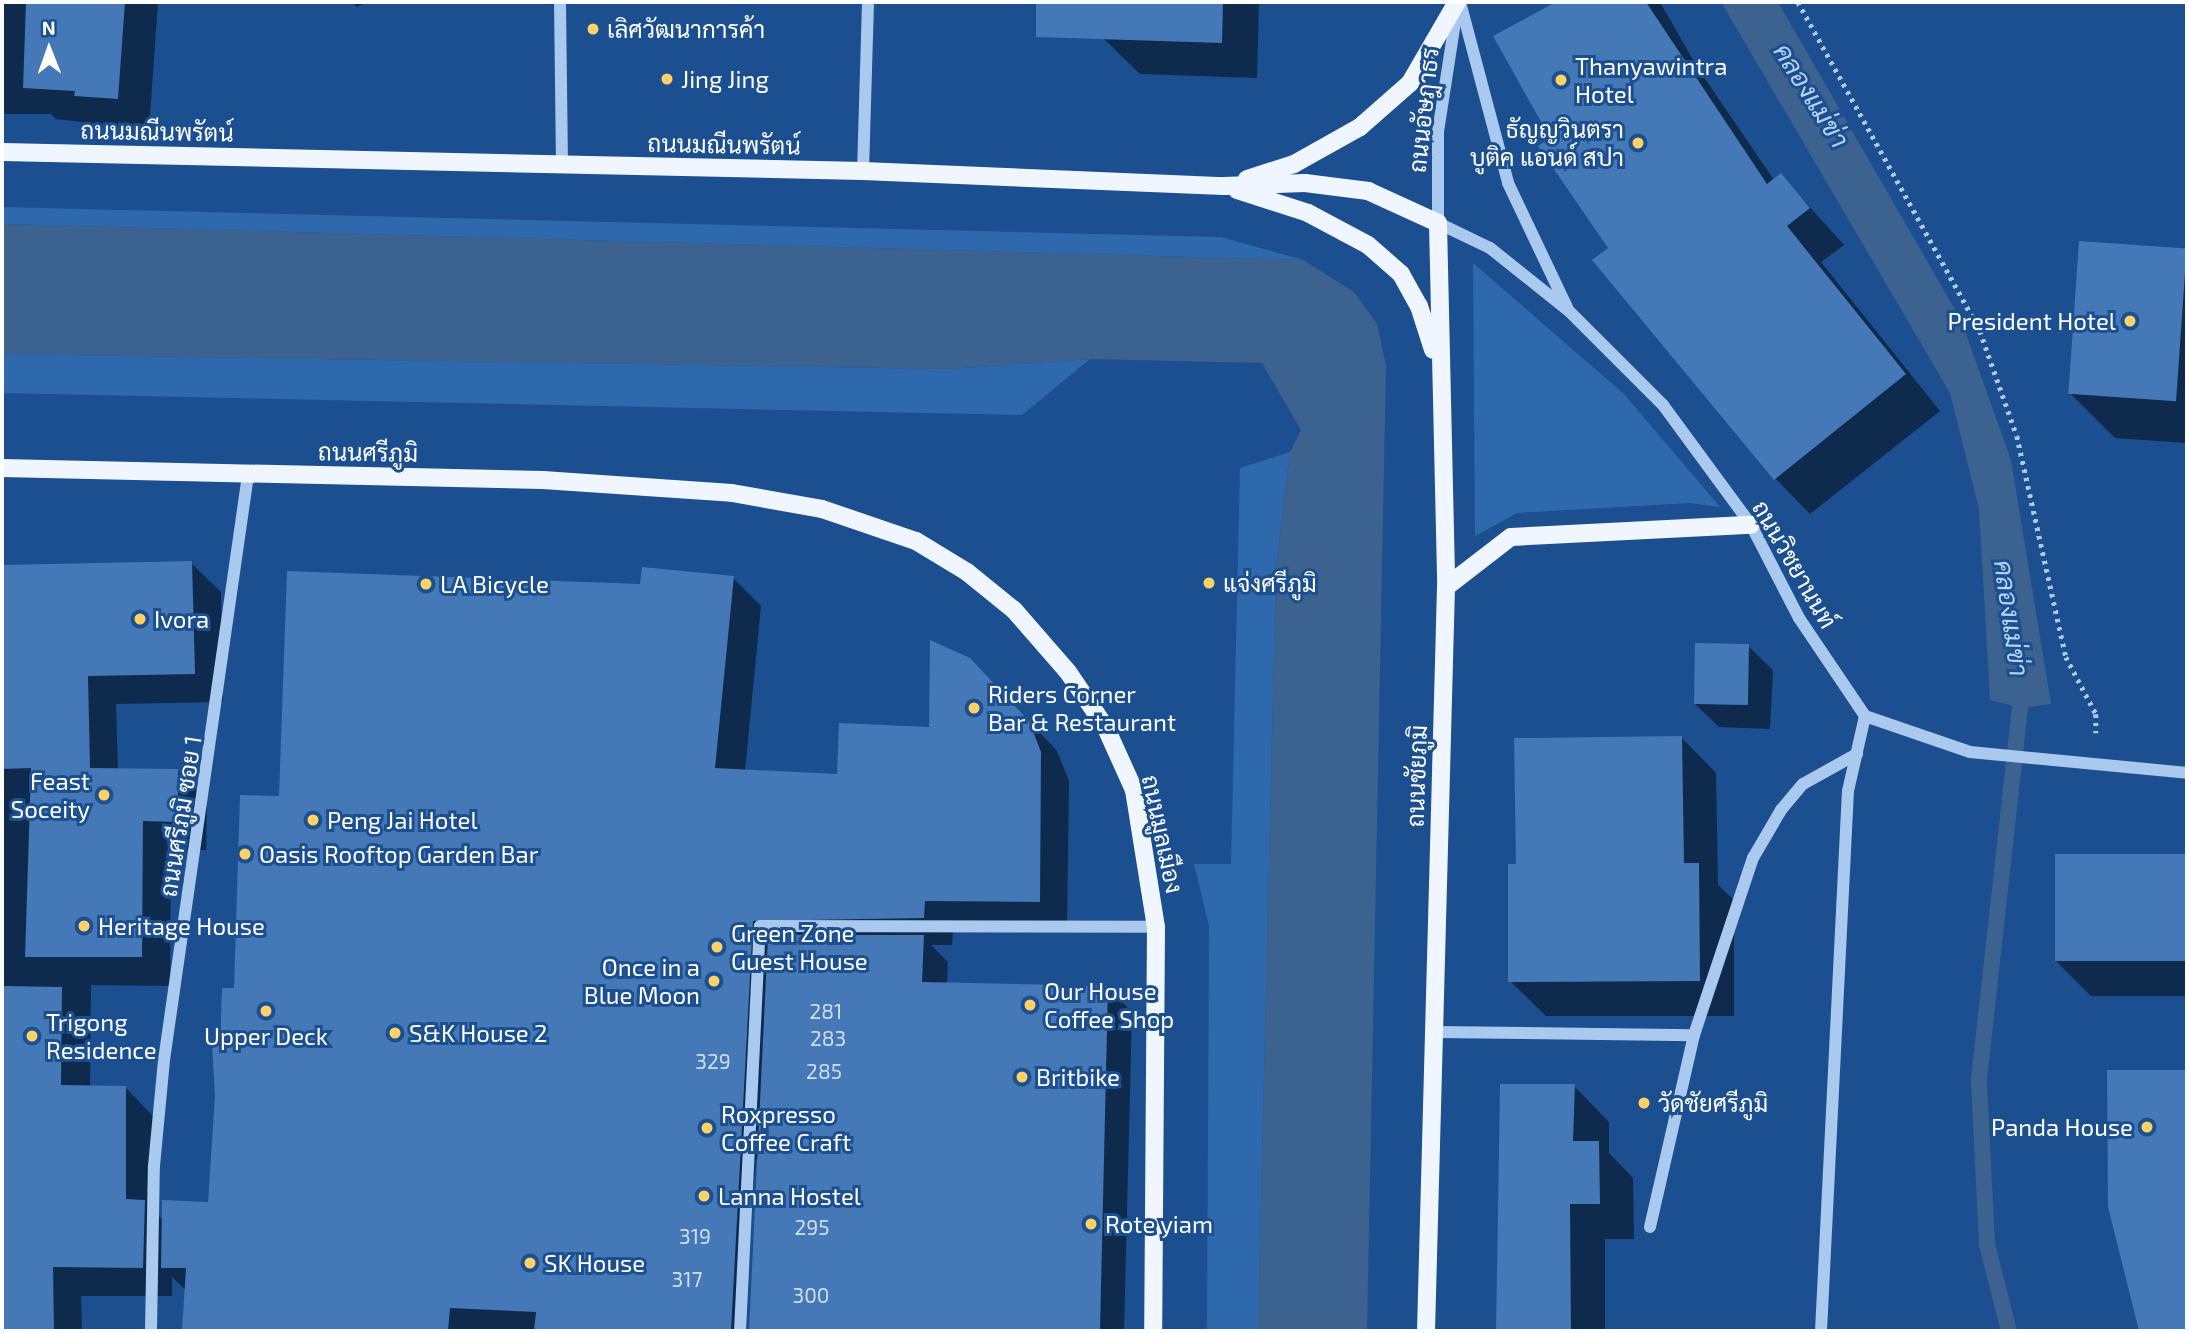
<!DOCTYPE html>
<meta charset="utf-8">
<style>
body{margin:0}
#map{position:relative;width:2189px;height:1333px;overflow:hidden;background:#1b4f8f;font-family:"Exo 2",Sarabun,sans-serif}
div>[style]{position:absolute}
.green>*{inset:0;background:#2e69ad}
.water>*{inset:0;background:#3c6290}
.shadow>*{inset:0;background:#0007}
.stream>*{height:16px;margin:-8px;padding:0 8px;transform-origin:8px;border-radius:8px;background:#3c6290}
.building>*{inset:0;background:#4478b7;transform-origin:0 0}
.path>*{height:4.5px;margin-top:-2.25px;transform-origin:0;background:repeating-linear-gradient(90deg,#a9c9ee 0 3.5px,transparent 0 8.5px)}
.minor>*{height:12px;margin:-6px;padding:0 6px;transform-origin:6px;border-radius:6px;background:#a9c9ee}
.major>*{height:18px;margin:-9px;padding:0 9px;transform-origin:9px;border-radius:9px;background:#f0f6ff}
.dots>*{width:19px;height:19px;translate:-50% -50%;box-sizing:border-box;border:4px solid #1b4f8f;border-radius:50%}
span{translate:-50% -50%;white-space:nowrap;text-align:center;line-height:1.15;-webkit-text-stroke:6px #1b4f8f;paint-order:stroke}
.number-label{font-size:21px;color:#d0dded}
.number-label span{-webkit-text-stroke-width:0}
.poi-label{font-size:24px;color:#fff}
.left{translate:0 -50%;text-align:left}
.right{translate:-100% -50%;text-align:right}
.street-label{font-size:24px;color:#fff}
.water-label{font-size:26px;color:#b5d3f5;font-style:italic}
.frame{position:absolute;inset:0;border:4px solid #fff;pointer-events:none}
.north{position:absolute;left:14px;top:14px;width:70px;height:70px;-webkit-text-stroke:5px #1b4f8f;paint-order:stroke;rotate:359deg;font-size:19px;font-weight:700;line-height:28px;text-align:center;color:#fff}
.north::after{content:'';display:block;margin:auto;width:24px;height:32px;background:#fff;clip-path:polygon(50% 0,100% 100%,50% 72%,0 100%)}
</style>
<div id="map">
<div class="green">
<div style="clip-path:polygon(2px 207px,1221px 237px,1303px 260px,2px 224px)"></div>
<div style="clip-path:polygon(1473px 263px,1624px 394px,1720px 507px,1690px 503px,1517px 513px,1475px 536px)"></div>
<div style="clip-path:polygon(2px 354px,949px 369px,1090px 359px,1022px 415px,2px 393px)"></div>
<div style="clip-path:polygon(1290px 452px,1276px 568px,1258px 1331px,1207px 1331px,1209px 926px,1194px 864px,1231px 864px,1240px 468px)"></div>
</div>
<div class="water">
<div style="clip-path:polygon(1721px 2px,1778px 2px,1961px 320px,2011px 460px,2051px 704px,2022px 708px,1990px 700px,1979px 509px,1950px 393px)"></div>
<div style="clip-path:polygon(2px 224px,1303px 260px,1354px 292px,1377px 324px,1386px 365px,1367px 1331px,1258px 1331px,1276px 568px,1290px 452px,1301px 430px,1262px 363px,1090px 359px,949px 369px,2px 354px)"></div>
</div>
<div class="shadow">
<div style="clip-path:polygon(2px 2px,158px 2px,149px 130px,56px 119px,51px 114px,2px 114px)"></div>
<div style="clip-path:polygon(352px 2px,366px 2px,357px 7px)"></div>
<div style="clip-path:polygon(1105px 2px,1259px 2px,1257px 78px,1140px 74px,1104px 39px)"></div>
<div style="clip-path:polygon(1559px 2px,1660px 2px,1697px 67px,1774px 180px,1781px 175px,1844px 245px,1821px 262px,1940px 411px,1810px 514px,1775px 478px,1595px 261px,1610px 249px,1496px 37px)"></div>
<div style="clip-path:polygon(2080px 243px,2187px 250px,2187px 443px,2115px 438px,2070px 393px)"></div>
<div style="clip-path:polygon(191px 563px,221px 592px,223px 702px,116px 704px,118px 771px,178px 771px,207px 800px,206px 850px,171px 850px,170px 986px,91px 985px,90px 1087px,125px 1087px,154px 1117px,154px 1212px,164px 1221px,210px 1204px,222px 1046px,281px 798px,642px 586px,733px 578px,761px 606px,745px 771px,839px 776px,998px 688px,1057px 751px,1069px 781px,1067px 930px,953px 928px,952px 945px,931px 945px,948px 962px,947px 984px,1108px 988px,1132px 1012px,1124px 1331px,785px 1331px,791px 1158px,756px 1159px,740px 1331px,184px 1331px,187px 1291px,172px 1277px,172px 1296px,81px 1296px,82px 1331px,2px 1331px,2px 566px)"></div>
<div style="clip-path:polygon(1748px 646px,1773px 670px,1770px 729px,1719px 727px,1694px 703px)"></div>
<div style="clip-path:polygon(1681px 737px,1716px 773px,1718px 885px,1734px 900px,1734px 1016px,1546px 1016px,1510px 981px,1518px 866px)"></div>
<div style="clip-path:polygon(2057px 855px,2187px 857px,2187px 996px,2091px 996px,2055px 960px)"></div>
<div style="clip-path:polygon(2109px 1072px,2187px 1072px,2187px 1331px,2141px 1331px,2110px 1207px)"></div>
<div style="clip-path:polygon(1502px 1086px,1574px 1086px,1609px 1122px,1609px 1153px,1633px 1178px,1634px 1239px,1605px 1239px,1605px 1331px,1497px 1331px)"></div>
</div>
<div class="stream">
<div style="left:2009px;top:1331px;width:89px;rotate:-104.3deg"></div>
<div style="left:1987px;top:1245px;width:166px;rotate:-92.8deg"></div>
<div style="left:1979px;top:1079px;width:393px;rotate:-83.7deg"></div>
</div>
<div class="building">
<div style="clip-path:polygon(26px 2px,125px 2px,118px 99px,74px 96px,75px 91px,23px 88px)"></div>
<div style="clip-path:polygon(1036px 2px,1223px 2px,1222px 43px,1036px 37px)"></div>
<div style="clip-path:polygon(1556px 2px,1646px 2px,1767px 184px,1781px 173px,1810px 208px,1787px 226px,1906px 374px,1774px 480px,1592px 260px,1608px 248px,1538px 146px,1550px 138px,1493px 36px)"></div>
<div style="left:2079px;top:241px;width:108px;height:153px;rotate:4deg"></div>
<div style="clip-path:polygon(192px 561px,195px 674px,88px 676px,90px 768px,178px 769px,178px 822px,143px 821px,142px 957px,25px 957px,31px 768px,2px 769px,2px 565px)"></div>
<div style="clip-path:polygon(642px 567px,734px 576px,715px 768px,837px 774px,839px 723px,929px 727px,930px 640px,970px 658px,1029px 721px,1041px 752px,1040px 902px,925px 901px,924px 918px,753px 921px,731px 1331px,534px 1331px,536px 1312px,450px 1308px,448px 1331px,182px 1331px,186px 1268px,161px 1268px,162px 1200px,208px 1202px,215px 1096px,212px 1045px,220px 1045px,222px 988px,234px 988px,240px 795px,279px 796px,287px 571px,640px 584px)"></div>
<div style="left:1695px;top:643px;width:54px;height:61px;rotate:1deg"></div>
<div style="clip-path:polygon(1682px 736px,1684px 863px,1699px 863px,1700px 981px,1508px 982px,1508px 864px,1516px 864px,1514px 738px)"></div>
<div style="left:2055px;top:854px;width:132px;height:107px"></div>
<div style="clip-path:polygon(768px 935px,924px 935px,922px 982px,1108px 986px,1100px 1331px,749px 1331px)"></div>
<div style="clip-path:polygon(2px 986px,62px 987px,61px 1085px,126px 1086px,126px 1199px,145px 1200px,143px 1268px,53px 1267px,54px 1331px,2px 1331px)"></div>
<div style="clip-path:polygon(2107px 1070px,2187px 1070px,2187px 1331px,2139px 1331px,2108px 1207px)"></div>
<div style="clip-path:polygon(1500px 1084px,1575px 1084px,1573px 1141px,1599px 1141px,1600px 1204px,1570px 1204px,1571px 1331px,1496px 1331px)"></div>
</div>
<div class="path">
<div style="left:1798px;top:2px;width:376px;rotate:61deg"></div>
<div style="left:1980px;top:331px;width:111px;rotate:70.6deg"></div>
<div style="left:2017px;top:436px;width:226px;rotate:77.5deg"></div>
<div style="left:2066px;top:657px;width:64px;rotate:62.2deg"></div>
<div style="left:2096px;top:714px;width:19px;rotate:90deg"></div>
</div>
<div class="minor">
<div style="left:560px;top:2px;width:164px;rotate:89.3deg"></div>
<div style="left:1460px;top:2px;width:187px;rotate:75.1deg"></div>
<div style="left:1508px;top:183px;width:137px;rotate:64.6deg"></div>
<div style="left:1457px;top:9px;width:124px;rotate:98.8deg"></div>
<div style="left:1438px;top:132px;width:91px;rotate:90deg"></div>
<div style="left:1438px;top:223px;width:58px;rotate:25.7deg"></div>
<div style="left:1490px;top:248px;width:101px;rotate:38.6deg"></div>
<div style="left:1569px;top:311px;width:133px;rotate:45deg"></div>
<div style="left:1663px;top:405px;width:149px;rotate:53.7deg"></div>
<div style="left:1751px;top:525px;width:105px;rotate:62.7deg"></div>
<div style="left:1799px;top:618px;width:118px;rotate:56deg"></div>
<div style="left:1865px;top:716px;width:111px;rotate:18.9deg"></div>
<div style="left:1970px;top:752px;width:218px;rotate:5.5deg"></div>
<div style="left:863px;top:171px;width:169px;rotate:-88.3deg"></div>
<div style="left:1434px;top:1032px;width:260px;rotate:0.7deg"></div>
<div style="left:1650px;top:1227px;width:197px;rotate:-77.1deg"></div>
<div style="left:1694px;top:1035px;width:187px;rotate:-71.6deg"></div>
<div style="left:1753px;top:858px;width:56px;rotate:-59.7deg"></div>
<div style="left:1781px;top:810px;width:34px;rotate:-50deg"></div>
<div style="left:1803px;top:784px;width:62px;rotate:-29.1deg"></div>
<div style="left:151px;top:1331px;width:165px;rotate:-89deg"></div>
<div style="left:154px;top:1166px;width:106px;rotate:-84.6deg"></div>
<div style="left:164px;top:1060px;width:591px;rotate:-81.83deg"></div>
<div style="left:740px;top:1331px;width:405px;rotate:-87.2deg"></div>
<div style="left:760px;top:926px;width:396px;rotate:0.1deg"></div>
<div style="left:1821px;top:1331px;width:541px;rotate:-87.14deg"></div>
<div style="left:1848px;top:791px;width:77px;rotate:-77.2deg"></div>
</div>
<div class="major">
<div style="left:2px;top:152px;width:861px;rotate:1.26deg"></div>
<div style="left:863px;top:171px;width:361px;rotate:2.4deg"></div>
<div style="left:1224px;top:186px;width:81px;rotate:-2.1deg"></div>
<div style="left:1305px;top:183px;width:64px;rotate:7.2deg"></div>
<div style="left:1368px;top:191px;width:77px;rotate:24.6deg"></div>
<div style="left:1438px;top:223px;width:364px;rotate:88.7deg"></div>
<div style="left:1446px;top:587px;width:744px;rotate:91.54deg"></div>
<div style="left:1247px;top:179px;width:49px;rotate:-17.7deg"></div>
<div style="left:1294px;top:164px;width:76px;rotate:-29.3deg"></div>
<div style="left:1360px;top:127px;width:67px;rotate:-41.3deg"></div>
<div style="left:1410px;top:83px;width:94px;rotate:-59.9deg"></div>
<div style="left:1237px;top:190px;width:75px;rotate:17.9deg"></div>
<div style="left:1308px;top:213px;width:68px;rotate:28.1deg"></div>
<div style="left:1368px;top:245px;width:44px;rotate:41.3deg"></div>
<div style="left:1401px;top:274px;width:37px;rotate:61deg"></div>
<div style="left:1419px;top:306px;width:46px;rotate:72.3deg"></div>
<div style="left:2px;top:468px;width:541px;rotate:1.27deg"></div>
<div style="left:543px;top:480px;width:189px;rotate:3.9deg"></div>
<div style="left:732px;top:493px;width:91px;rotate:10.1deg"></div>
<div style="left:822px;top:509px;width:99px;rotate:18.8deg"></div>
<div style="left:916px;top:541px;width:60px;rotate:31.3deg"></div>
<div style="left:967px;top:572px;width:60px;rotate:39deg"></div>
<div style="left:1014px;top:610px;width:82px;rotate:48.9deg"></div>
<div style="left:1068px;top:672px;width:68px;rotate:55.8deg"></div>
<div style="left:1106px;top:728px;width:68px;rotate:65.7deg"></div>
<div style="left:1134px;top:790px;width:139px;rotate:80.9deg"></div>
<div style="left:1156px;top:927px;width:404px;rotate:90.4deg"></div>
<div style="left:1446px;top:587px;width:82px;rotate:-37.6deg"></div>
<div style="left:1511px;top:537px;width:240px;rotate:-2.9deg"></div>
</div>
<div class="dots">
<div style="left:593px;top:29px;background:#ffd166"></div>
<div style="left:667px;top:79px;background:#ffd166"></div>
<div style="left:1561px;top:80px;background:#ffd166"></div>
<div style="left:1638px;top:143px;background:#ffd166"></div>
<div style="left:2130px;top:321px;background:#ffd166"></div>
<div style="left:1209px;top:583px;background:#ffd166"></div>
<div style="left:426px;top:584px;background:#ffd166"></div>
<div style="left:140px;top:619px;background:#ffd166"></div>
<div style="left:974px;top:708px;background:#ffd166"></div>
<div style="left:104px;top:795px;background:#ffd166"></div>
<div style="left:313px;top:820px;background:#ffd166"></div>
<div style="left:245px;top:854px;background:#ffd166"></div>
<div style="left:84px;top:926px;background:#ffd166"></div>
<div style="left:717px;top:947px;background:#ffd166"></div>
<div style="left:714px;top:981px;background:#ffd166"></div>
<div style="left:1030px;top:1005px;background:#ffd166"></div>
<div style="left:266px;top:1011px;background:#ffd166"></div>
<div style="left:395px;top:1033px;background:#ffd166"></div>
<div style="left:32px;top:1036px;background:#ffd166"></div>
<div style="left:1022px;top:1077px;background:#ffd166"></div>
<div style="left:1644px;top:1103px;background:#ffd166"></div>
<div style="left:2147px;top:1127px;background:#ffd166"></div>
<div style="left:707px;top:1128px;background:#ffd166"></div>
<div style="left:704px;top:1196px;background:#ffd166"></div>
<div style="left:1091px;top:1224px;background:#ffd166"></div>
<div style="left:530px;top:1263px;background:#ffd166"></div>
</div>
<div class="number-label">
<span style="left:826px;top:1011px">281</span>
<span style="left:828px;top:1038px">283</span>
<span style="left:713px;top:1061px">329</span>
<span style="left:824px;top:1071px">285</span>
<span style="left:812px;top:1227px">295</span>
<span style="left:695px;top:1236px">319</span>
<span style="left:687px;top:1279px">317</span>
<span style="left:811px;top:1295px">300</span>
</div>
<div class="poi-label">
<span class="left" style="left:607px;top:29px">เลิศวัฒนาการค้า</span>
<span class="left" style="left:1575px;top:80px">Thanyawintra<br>Hotel</span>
<span class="left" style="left:681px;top:79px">Jing Jing</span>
<span class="right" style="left:1624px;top:143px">ธัญญวินตรา<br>บูติค แอนด์ สปา</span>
<span class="right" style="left:2116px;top:321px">President Hotel</span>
<span class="left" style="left:1223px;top:583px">แจ่งศรีภูมิ</span>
<span class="left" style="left:440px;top:584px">LA Bicycle</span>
<span class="left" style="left:154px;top:619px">Ivora</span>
<span class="left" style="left:988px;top:708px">Riders Corner<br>Bar &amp; Restaurant</span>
<span class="right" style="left:90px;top:795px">Feast<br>Soceity</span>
<span class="left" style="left:327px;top:820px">Peng Jai Hotel</span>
<span class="left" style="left:259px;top:854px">Oasis Rooftop Garden Bar</span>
<span class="left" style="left:98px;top:926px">Heritage House</span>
<span class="left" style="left:731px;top:947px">Green Zone<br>Guest House</span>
<span class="right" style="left:700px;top:981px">Once in a<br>Blue Moon</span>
<span class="left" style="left:1044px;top:1005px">Our House<br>Coffee Shop</span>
<span class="left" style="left:46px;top:1036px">Trigong<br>Residence</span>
<span class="left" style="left:409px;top:1033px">S&amp;K House 2</span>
<span style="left:266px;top:1036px">Upper Deck</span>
<span class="left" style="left:1036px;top:1077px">Britbike</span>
<span class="left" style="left:1658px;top:1103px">วัดชัยศรีภูมิ</span>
<span class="left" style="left:721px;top:1128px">Roxpresso<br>Coffee Craft</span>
<span class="right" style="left:2133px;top:1127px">Panda House</span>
<span class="left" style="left:718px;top:1196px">Lanna Hostel</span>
<span class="left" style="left:1105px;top:1224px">Rote yiam</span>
<span class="left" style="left:544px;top:1263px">SK House</span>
</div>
<div class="street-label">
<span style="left:1423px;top:110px;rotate:-84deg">ถนนอัษฎาธร</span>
<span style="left:157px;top:131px;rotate:1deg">ถนนมณีนพรัตน์</span>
<span style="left:724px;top:144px;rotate:1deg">ถนนมณีนพรัตน์</span>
<span style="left:368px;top:452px;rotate:1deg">ถนนศรีภูมิ</span>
<span style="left:1795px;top:564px;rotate:60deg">ถนนวิชยานนท์</span>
<span style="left:1416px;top:776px;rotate:-88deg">ถนนชัยภูมิ</span>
<span style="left:180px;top:816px;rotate:-81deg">ถนนศรีภูมิ ซอย 1</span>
<span style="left:1163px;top:834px;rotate:78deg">ถนนมูลเมือง</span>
</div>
<div class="water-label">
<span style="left:1812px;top:95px;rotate:58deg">คลองแม่ข่า</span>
<span style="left:2012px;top:618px;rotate:82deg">คลองแม่ข่า</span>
</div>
<div class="frame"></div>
<div class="north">N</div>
</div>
